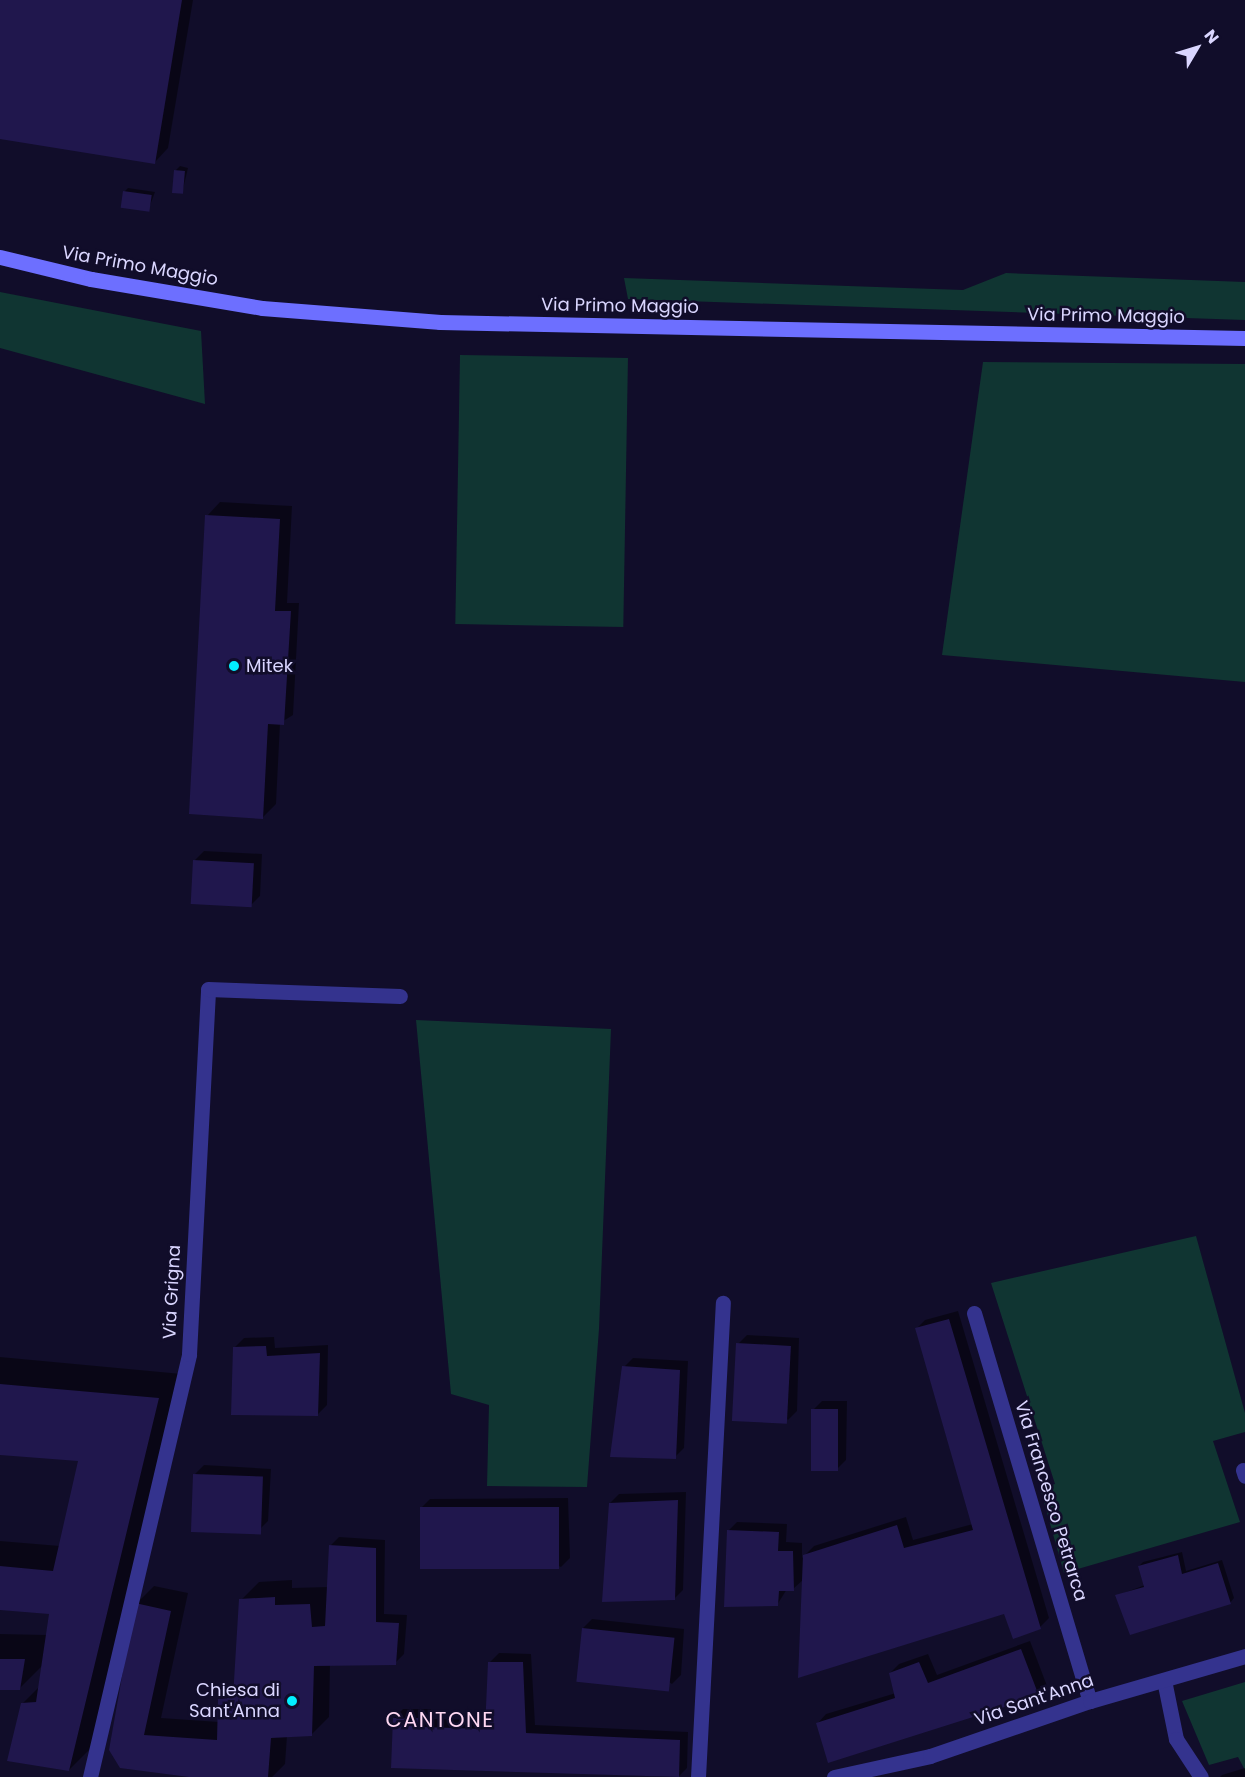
<!DOCTYPE html>
<style>
body{margin:0}
#map{position:relative;width:1245px;height:1777px;overflow:hidden;background:#110d2a;font-family:Poppins,sans-serif}
div>[style]{position:absolute}
.green>*{inset:0;background:#103532;transform-origin:0 0}
.shadow>*{inset:0;background:#0007}
.building>*{inset:0;background:#20174d;transform-origin:0 0}
.lane>*{height:15px;margin:-7.5px;padding:0 7.5px;transform-origin:7.5px;border-radius:7.5px;background:#34338e}
.street>*{height:15px;margin:-7.5px;padding:0 7.5px;transform-origin:7.5px;border-radius:7.5px;background:#34338e}
.secondary>*{height:15px;margin:-7.5px;padding:0 7.5px;transform-origin:7.5px;border-radius:7.5px;background:#6d6fff}
.dots>*{width:16px;height:16px;translate:-50% -50%;box-sizing:border-box;border:3px solid #110d2a;border-radius:50%}
span{translate:-50% -50%;white-space:nowrap;text-align:center;line-height:1.15;-webkit-text-stroke:5px #110d2a;paint-order:stroke}
.street-label{font-size:18px;color:#dad6ff}
.poi-label{font-size:18px;color:#dad6ff}
.left{translate:0 -50%;text-align:left}
.right{translate:-100% -50%;text-align:right}
.quarter-label{font-size:21px;color:#ffd8f2;letter-spacing:1.5px}
.north{position:absolute;left:1167px;top:18px;width:60px;height:60px;-webkit-text-stroke:4px #110d2a;paint-order:stroke;rotate:52deg;font-size:16px;font-weight:700;line-height:24px;text-align:center;color:#dad6ff}
.north::after{content:'';display:block;margin:auto;width:21px;height:27px;background:#dad6ff;clip-path:polygon(50% 0,100% 100%,50% 72%,0 100%)}
</style>
<div id="map">
<div class="green">
<div style="clip-path:polygon(1006px 273px,1245px 282px,1245px 320px,628px 299px,624px 278px,963px 290px)"></div>
<div style="clip-path:polygon(0 292px,201px 331px,205px 404px,0 348px)"></div>
<div style="left:460px;top:355px;width:168px;height:269px;rotate:1deg"></div>
<div style="clip-path:polygon(983px 362px,1245px 364px,1245px 682px,942px 655px)"></div>
<div style="clip-path:polygon(416px 1020px,611px 1029px,599px 1329px,587px 1487px,487px 1486px,489px 1405px,451px 1394px)"></div>
<div style="clip-path:polygon(1196px 1236px,1245px 1413px,1245px 1432px,1213px 1441px,1240px 1522px,1064px 1573px,1040px 1488px,1055px 1484px,991px 1283px)"></div>
<div style="clip-path:polygon(1245px 1682px,1245px 1770px,1238px 1757px,1209px 1765px,1182px 1701px)"></div>
</div>
<div class="shadow">
<div style="clip-path:polygon(0 0,193px 0,168px 148px,155px 162px,0 137px)"></div>
<div style="clip-path:polygon(180px 166px,188px 168px,182px 193px,175px 171px)"></div>
<div style="clip-path:polygon(128px 188px,155px 192px,148px 211px,124px 192px)"></div>
<div style="clip-path:polygon(220px 502px,292px 506px,287px 603px,299px 603px,293px 715px,280px 723px,276px 804px,262px 818px,207px 516px)"></div>
<div style="clip-path:polygon(204px 851px,262px 854px,260px 896px,251px 905px,195px 860px)"></div>
<div style="clip-path:polygon(958px 1311px,1049px 1618px,1040px 1627px,1005px 1612px,804px 1579px,793px 1589px,787px 1589px,777px 1605px,728px 1531px,737px 1522px,787px 1524px,786px 1542px,802px 1543px,802px 1558px,814px 1546px,906px 1517px,913px 1540px,973px 1524px,916px 1329px,925px 1320px)"></div>
<div style="clip-path:polygon(747px 1335px,799px 1338px,797px 1411px,788px 1420px,738px 1344px)"></div>
<div style="clip-path:polygon(274px 1337px,275px 1348px,328px 1345px,327px 1405px,318px 1414px,235px 1347px,244px 1338px)"></div>
<div style="clip-path:polygon(0 1357px,182px 1374px,94px 1745px,69px 1770px,22px 1704px,40px 1686px,43px 1665px,20px 1688px,0 1688px,0 1634px,47px 1635px,51px 1613px,0 1609px,0 1541px,60px 1546px,79px 1459px,0 1454px)"></div>
<div style="clip-path:polygon(633px 1358px,688px 1361px,684px 1448px,675px 1457px,624px 1367px)"></div>
<div style="clip-path:polygon(822px 1401px,847px 1401px,846px 1460px,837px 1469px,813px 1410px)"></div>
<div style="clip-path:polygon(204px 1465px,271px 1469px,268px 1521px,259px 1530px,195px 1474px)"></div>
<div style="clip-path:polygon(686px 1492px,683px 1590px,674px 1599px,610px 1503px,619px 1494px)"></div>
<div style="clip-path:polygon(568px 1498px,570px 1558px,561px 1567px,421px 1508px,430px 1499px)"></div>
<div style="clip-path:polygon(339px 1537px,385px 1540px,384px 1614px,407px 1615px,404px 1654px,395px 1663px,330px 1663px,329px 1717px,311px 1735px,287px 1736px,285px 1764px,272px 1777px,220px 1777px,121px 1766px,136px 1604px,154px 1586px,188px 1593px,161px 1718px,219px 1722px,220px 1700px,235px 1684px,241px 1600px,259px 1582px,292px 1580px,292px 1588px,328px 1587px,330px 1546px)"></div>
<div style="clip-path:polygon(1182px 1552px,1186px 1571px,1222px 1560px,1234px 1598px,1230px 1603px,1116px 1596px,1145px 1585px,1139px 1566px,1143px 1562px)"></div>
<div style="clip-path:polygon(592px 1619px,684px 1629px,681px 1675px,672px 1684px,583px 1628px)"></div>
<div style="clip-path:polygon(1030px 1641px,1047px 1686px,1038px 1695px,817px 1724px,826px 1714px,896px 1693px,890px 1673px,899px 1664px,928px 1654px,937px 1675px)"></div>
<div style="clip-path:polygon(499px 1653px,531px 1654px,535px 1725px,688px 1732px,687px 1768px,678px 1777px,393px 1766px,394px 1718px,403px 1709px,431px 1709px,431px 1719px,487px 1720px,490px 1662px)"></div>
<div style="clip-path:polygon(1245px 1768px,1245px 1777px,1220px 1777px,1222px 1775px)"></div>
</div>
<div class="building">
<div style="clip-path:polygon(0 0,182px 0,155px 164px,0 139px)"></div>
<div style="left:174px;top:170px;width:11px;height:23px;rotate:5deg"></div>
<div style="left:123px;top:191px;width:29px;height:17px;rotate:8deg"></div>
<div style="clip-path:polygon(205px 515px,280px 519px,275px 611px,291px 611px,284px 725px,268px 724px,263px 819px,189px 814px)"></div>
<div style="left:193px;top:860px;width:61px;height:44px;rotate:3deg"></div>
<div style="clip-path:polygon(949px 1319px,1041px 1629px,1013px 1639px,1004px 1614px,798px 1678px,803px 1555px,897px 1525px,904px 1548px,973px 1530px,915px 1328px)"></div>
<div style="left:736px;top:1343px;width:55px;height:78px;rotate:3deg"></div>
<div style="clip-path:polygon(266px 1346px,267px 1356px,320px 1353px,318px 1416px,231px 1415px,233px 1347px)"></div>
<div style="clip-path:polygon(622px 1366px,680px 1370px,676px 1459px,610px 1457px)"></div>
<div style="clip-path:polygon(0 1384px,159px 1398px,69px 1771px,7px 1761px,21px 1703px,36px 1702px,49px 1614px,0 1610px,0 1566px,53px 1571px,78px 1461px,0 1455px)"></div>
<div style="left:838px;top:1409px;width:62px;height:27px;rotate:90deg"></div>
<div style="left:193px;top:1474px;width:70px;height:58px;rotate:2deg"></div>
<div style="clip-path:polygon(678px 1500px,675px 1600px,602px 1602px,609px 1503px)"></div>
<div style="left:420px;top:1507px;width:139px;height:62px"></div>
<div style="clip-path:polygon(727px 1530px,779px 1532px,778px 1551px,793px 1551px,794px 1591px,779px 1591px,778px 1606px,724px 1607px)"></div>
<div style="clip-path:polygon(329px 1545px,376px 1548px,376px 1622px,399px 1623px,396px 1665px,314px 1666px,312px 1736px,271px 1738px,268px 1777px,189px 1777px,120px 1768px,109px 1750px,135px 1603px,171px 1611px,144px 1735px,217px 1740px,218px 1699px,233px 1697px,239px 1599px,275px 1597px,275px 1605px,310px 1604px,312px 1627px,325px 1626px)"></div>
<div style="clip-path:polygon(1178px 1555px,1182px 1574px,1218px 1563px,1231px 1604px,1130px 1635px,1115px 1595px,1144px 1587px,1138px 1566px)"></div>
<div style="left:582px;top:1628px;width:93px;height:54px;rotate:6deg"></div>
<div style="clip-path:polygon(1021px 1649px,1039px 1696px,828px 1763px,816px 1723px,895px 1698px,889px 1673px,919px 1662px,928px 1683px)"></div>
<div style="clip-path:polygon(0 1659px,25px 1659px,20px 1690px,0 1690px)"></div>
<div style="clip-path:polygon(488px 1662px,523px 1662px,526px 1733px,680px 1740px,679px 1777px,391px 1768px,393px 1718px,423px 1718px,423px 1727px,485px 1729px)"></div>
</div>
<div class="lane">
<div style="left:1164px;top:1680px;width:60px;rotate:78.5deg"></div>
<div style="left:1176px;top:1739px;width:45px;rotate:56.7deg"></div>
<div style="left:698px;top:1777px;width:475px;rotate:-87deg"></div>
</div>
<div class="street">
<div style="left:974px;top:1313px;width:405px;rotate:73.4deg"></div>
<div style="left:1243px;top:1470px;width:6px;rotate:72deg"></div>
<div style="left:90px;top:1777px;width:434px;rotate:-76.8deg"></div>
<div style="left:189px;top:1354px;width:365px;rotate:-87deg"></div>
<div style="left:208px;top:989px;width:192px;rotate:2.1deg"></div>
<div style="left:834px;top:1777px;width:98px;rotate:-12.3deg"></div>
<div style="left:930px;top:1756px;width:169px;rotate:-19deg"></div>
<div style="left:1090px;top:1701px;width:161px;rotate:-16.2deg"></div>
</div>
<div class="secondary">
<div style="left:0;top:257px;width:94px;rotate:13.6deg"></div>
<div style="left:91px;top:279px;width:173px;rotate:9.6deg"></div>
<div style="left:262px;top:308px;width:179px;rotate:4.5deg"></div>
<div style="left:440px;top:322px;width:805px;rotate:1.14deg"></div>
</div>
<div class="dots">
<div style="left:234px;top:666px;background:#02efff"></div>
<div style="left:292px;top:1701px;background:#02efff"></div>
</div>
<div class="street-label">
<span style="left:140px;top:266px;rotate:10deg">Via Primo Maggio</span>
<span style="left:620px;top:306px;rotate:1deg">Via Primo Maggio</span>
<span style="left:1106px;top:316px;rotate:1deg">Via Primo Maggio</span>
<span style="left:172px;top:1292px;rotate:-87deg">Via Grigna</span>
<span style="left:1051px;top:1501px;rotate:73deg">Via Francesco Petrarca</span>
<span style="left:1034px;top:1700px;rotate:-19deg">Via Sant'Anna</span>
</div>
<div class="poi-label">
<span class="left" style="left:246px;top:666px">Mitek</span>
<span class="right" style="left:280px;top:1701px">Chiesa di<br>Sant'Anna</span>
</div>
<div class="quarter-label">
<span style="left:440px;top:1720px">CANTONE</span>
</div>
<div class="north">N</div>
</div>
